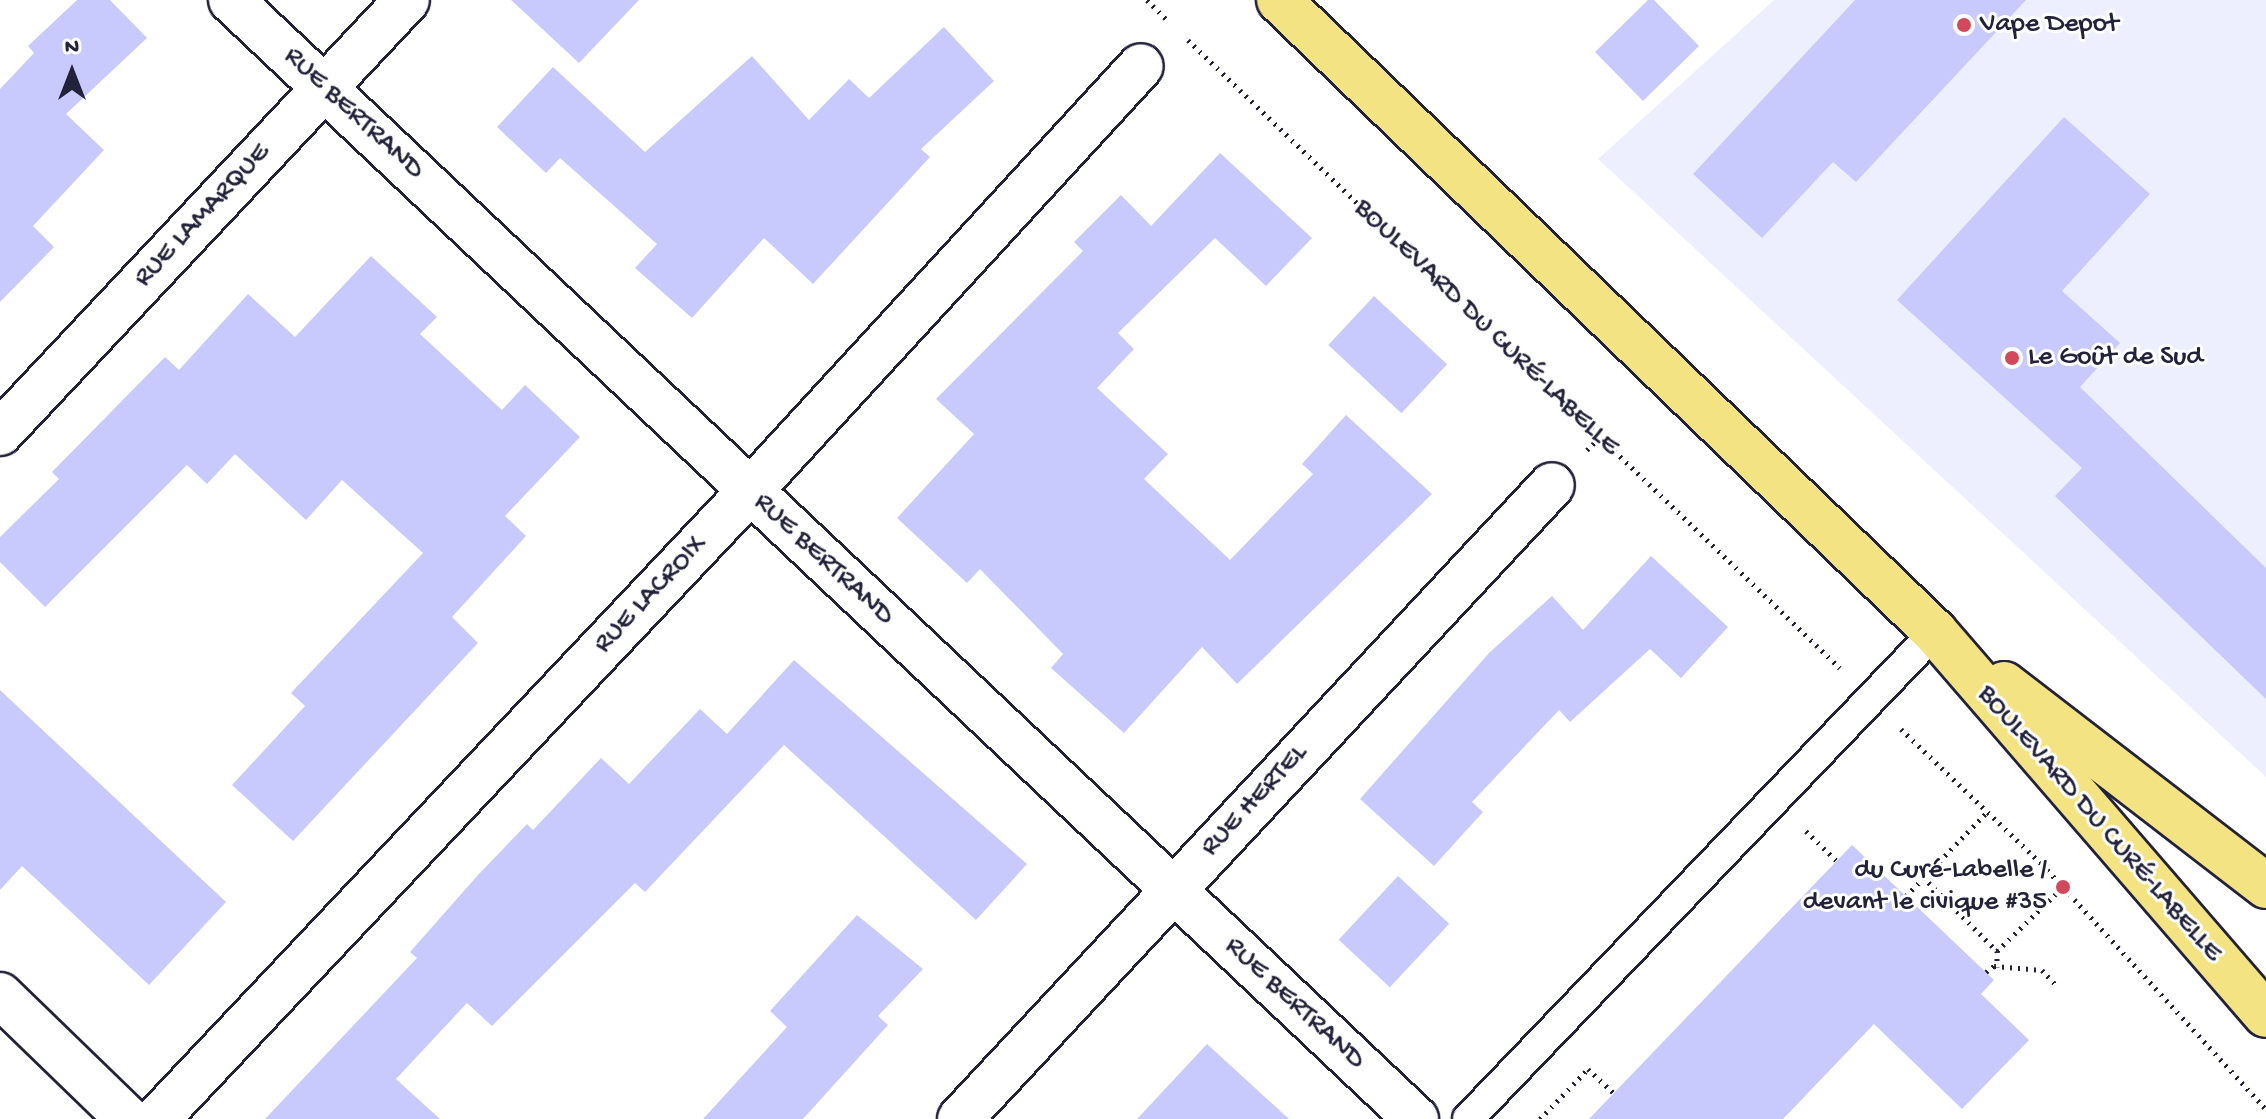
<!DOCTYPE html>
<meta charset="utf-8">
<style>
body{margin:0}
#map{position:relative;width:2266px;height:1119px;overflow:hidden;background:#fff;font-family:"Gochi Hand",sans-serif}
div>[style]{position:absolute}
.built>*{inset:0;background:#eeeffe}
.building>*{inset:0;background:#c8cafd;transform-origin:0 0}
.path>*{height:5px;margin-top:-2.5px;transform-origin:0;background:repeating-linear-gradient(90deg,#22223b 0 2px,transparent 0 8px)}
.roads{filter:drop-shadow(2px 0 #22223b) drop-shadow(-2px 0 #22223b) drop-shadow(0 2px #22223b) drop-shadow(0 -2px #22223b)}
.lane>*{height:30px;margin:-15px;padding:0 15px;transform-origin:15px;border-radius:15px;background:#fff}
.street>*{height:44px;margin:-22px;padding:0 22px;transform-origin:22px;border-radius:22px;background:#fff}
.primary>*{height:44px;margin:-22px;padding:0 22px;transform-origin:22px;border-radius:22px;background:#f4e382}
.dots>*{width:22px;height:22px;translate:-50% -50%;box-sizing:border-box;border:4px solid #fff;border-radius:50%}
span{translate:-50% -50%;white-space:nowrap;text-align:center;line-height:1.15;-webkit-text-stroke:6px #fff;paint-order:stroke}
.poi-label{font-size:28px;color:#22223b}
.left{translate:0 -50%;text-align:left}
.right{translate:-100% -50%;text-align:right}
.street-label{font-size:28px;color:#22223b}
.north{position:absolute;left:32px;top:32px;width:80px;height:80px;-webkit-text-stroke:6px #fff;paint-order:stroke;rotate:0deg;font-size:22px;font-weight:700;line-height:32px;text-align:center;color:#22223b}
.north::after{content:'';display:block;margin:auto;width:28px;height:36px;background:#22223b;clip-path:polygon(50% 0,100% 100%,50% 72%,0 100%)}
</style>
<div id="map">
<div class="built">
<div style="clip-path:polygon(1774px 0,2266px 0,2266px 777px,1598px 159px)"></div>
</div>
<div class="building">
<div style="clip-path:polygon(77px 0,110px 0,147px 38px,66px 114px,104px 150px,33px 226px,54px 247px,0 302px,0 89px,34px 53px,28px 46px)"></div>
<div style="clip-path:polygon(511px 0,639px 0,579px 63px)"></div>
<div style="clip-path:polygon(1648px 0,1654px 0,1699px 46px,1643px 101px,1595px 52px)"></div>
<div style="clip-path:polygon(1855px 0,2026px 0,1856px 182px,1833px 162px,1762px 238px,1693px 174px)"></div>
<div style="clip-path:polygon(944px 27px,994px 81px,921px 149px,930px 157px,813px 284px,764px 238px,692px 318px,635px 268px,657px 244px,560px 158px,546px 173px,497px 127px,553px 67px,645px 152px,752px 56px,809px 120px,849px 79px,869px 98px)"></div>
<div style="clip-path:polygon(2064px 117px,2150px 194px,2062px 291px,2120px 343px,2080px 387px,2266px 568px,2266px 699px,2055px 496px,2082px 468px,1897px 300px)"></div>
<div style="clip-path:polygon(1220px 153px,1312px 238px,1266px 286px,1215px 238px,1118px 333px,1134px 349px,1097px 388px,1168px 454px,1144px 479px,1230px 560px,1313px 474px,1302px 464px,1346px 415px,1432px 494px,1237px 684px,1202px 647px,1124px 733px,1051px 668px,1063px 654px,980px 569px,967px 583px,897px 518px,974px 434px,936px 399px,1083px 251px,1074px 242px,1121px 195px,1151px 226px)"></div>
<div style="clip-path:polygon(371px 256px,437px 317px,420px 334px,502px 410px,525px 385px,580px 437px,505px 516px,526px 536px,452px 617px,478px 643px,293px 841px,232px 785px,305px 706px,291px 693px,423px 553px,342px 480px,306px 520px,235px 454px,207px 484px,187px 465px,45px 607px,0 562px,0 537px,59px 479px,52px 472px,165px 357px,179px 370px,248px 294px,295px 337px)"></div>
<div style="left:1374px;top:296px;width:100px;height:67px;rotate:43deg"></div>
<div style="clip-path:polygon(1651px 556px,1728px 627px,1681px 678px,1650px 649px,1570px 722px,1559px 710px,1472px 802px,1483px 812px,1434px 866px,1360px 799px,1489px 653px,1552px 596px,1583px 630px)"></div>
<div style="clip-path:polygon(794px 660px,1027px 864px,976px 920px,784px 745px,645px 892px,635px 883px,492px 1026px,467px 1003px,396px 1079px,440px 1119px,265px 1119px,417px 958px,410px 952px,478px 875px,527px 824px,533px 830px,601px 758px,629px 784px,700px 709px,727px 734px)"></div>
<div style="clip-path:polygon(0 690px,226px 902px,149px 985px,22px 866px,0 890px)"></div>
<div style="clip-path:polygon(1852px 845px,1994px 980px,1981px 994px,2029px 1040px,1962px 1109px,1874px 1024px,1783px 1119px,1589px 1119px)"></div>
<div style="left:1398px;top:876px;width:70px;height:87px;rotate:43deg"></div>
<div style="clip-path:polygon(857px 915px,923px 969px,878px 1016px,888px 1025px,803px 1119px,703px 1119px,787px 1027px,770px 1011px)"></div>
<div style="clip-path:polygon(1207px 1044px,1289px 1119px,1137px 1119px)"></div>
</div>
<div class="path">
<div style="left:1147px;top:0;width:27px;rotate:45deg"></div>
<div style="left:1188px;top:40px;width:905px;rotate:43.93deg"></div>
<div style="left:1587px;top:450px;width:18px;rotate:-45deg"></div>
<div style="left:1901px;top:729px;width:195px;rotate:43.8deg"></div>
<div style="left:2042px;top:864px;width:332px;rotate:47.6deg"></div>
<div style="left:1806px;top:831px;width:43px;rotate:44.1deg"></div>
<div style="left:1923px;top:877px;width:105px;rotate:45deg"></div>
<div style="left:1997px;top:951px;width:92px;rotate:-44.1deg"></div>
<div style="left:1906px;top:896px;width:118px;rotate:-46deg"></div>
<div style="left:1997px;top:951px;width:16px;rotate:90deg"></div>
<div style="left:1986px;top:972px;width:10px;rotate:-37deg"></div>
<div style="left:1994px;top:966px;width:48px;rotate:4.8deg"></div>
<div style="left:2042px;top:970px;width:19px;rotate:47deg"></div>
<div style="left:1540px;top:1119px;width:69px;rotate:-46.2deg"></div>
<div style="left:1588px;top:1069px;width:35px;rotate:43deg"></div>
</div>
<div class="roads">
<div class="lane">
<div style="left:1468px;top:1119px;width:675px;rotate:-46.2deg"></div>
</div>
<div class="street">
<div style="left:231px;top:0;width:1630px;rotate:43.36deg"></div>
<div style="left:0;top:433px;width:594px;rotate:-46.77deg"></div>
<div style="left:0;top:995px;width:178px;rotate:44.1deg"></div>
<div style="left:157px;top:1119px;width:864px;rotate:-46.64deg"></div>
<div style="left:750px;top:491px;width:577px;rotate:-47.39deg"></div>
<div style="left:960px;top:1119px;width:867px;rotate:-46.96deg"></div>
</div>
<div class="primary">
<div style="left:1279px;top:0;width:911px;rotate:43.93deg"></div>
<div style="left:1935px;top:632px;width:506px;rotate:49.17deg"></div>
<div style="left:2004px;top:684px;width:331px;rotate:37.6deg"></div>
</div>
</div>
<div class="dots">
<div style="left:1964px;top:25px;background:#d1495b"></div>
<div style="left:2012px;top:358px;background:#d1495b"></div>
<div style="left:2063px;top:887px;background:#d1495b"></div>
</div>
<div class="poi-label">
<span class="left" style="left:1980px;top:25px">Vape Depot</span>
<span class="left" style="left:2028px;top:358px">Le Goût de Sud</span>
<span class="right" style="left:2047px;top:887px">du Curé-Labelle /<br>devant le civique #35</span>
</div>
<div class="street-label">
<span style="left:353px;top:114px;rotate:43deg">RUE BERTRAND</span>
<span style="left:203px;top:216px;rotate:-47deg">RUE LAMARQUE</span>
<span style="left:1486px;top:328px;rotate:44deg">BOULEVARD DU CURÉ-LABELLE</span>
<span style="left:823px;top:560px;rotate:43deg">RUE BERTRAND</span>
<span style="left:651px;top:595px;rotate:-47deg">RUE LACROIX</span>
<span style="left:1255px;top:801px;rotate:-47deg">RUE HERTEL</span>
<span style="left:2099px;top:824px;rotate:49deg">BOULEVARD DU CURÉ-LABELLE</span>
<span style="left:1294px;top:1004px;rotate:43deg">RUE BERTRAND</span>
</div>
<div class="north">N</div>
</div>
